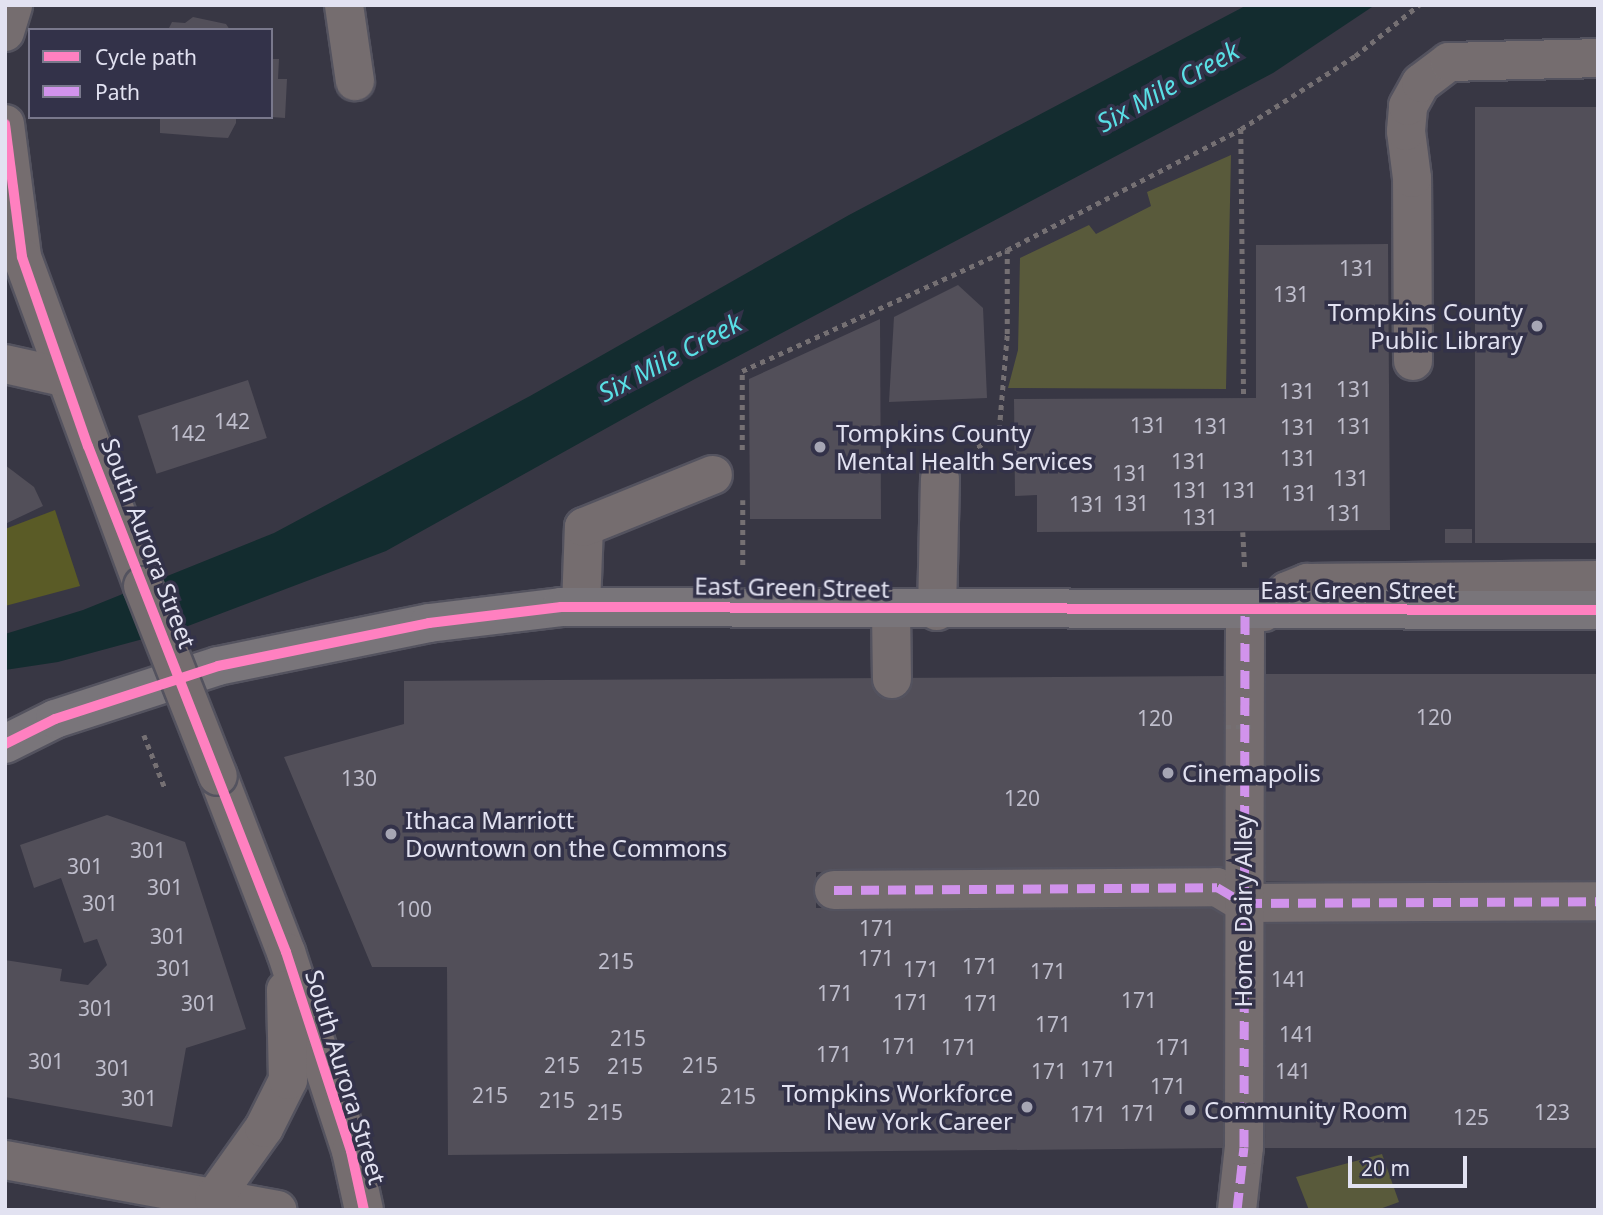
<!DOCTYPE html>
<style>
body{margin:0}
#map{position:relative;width:1603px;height:1215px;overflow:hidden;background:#383744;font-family:"Noto Sans",sans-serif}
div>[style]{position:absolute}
.green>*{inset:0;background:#595a3b}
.forest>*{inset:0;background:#5a5b26}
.water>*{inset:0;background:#132c2f}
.building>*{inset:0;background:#524f59;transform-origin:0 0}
.path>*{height:4.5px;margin-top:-2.25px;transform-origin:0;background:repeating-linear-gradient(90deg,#757073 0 5px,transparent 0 10px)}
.roads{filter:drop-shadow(2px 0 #54535f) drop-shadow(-2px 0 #54535f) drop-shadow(0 2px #54535f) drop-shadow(0 -2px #54535f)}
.minor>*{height:38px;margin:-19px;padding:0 19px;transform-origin:19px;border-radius:19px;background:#756d6f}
.highway>*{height:38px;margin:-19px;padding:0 19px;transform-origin:19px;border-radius:19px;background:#79757a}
.path-bridge>*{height:4.5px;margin-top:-2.25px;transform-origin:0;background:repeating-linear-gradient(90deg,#757073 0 5px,transparent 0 10px)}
.bridges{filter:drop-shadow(2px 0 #54535f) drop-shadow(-2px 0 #54535f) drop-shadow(0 2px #54535f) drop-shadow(0 -2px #54535f)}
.minor-bridge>*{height:38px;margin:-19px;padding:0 19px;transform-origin:19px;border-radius:19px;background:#756d6f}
.quiet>*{height:9px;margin-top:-4.5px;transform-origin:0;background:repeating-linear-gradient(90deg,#d193ec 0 18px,transparent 0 27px)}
.cycleway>*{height:10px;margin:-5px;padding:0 5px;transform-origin:5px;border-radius:5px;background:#ff80c0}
.dots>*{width:19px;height:19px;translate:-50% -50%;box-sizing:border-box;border:4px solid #333249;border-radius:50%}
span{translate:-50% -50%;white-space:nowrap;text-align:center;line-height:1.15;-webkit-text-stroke:7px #333249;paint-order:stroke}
.number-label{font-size:21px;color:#bebdcb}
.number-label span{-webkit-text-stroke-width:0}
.poi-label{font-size:24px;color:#e2e2f1}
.right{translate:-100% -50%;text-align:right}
.left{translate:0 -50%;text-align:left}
.street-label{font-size:24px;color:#e2e2f1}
.water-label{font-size:26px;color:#59dfe5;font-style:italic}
.frame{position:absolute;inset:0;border:7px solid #e2e2f1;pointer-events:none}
.legend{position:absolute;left:28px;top:28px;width:245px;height:91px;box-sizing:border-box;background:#333249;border:2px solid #79788c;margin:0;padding:9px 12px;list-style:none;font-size:21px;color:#e2e2f1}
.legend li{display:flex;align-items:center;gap:14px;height:35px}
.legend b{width:35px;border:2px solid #79788c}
.scale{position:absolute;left:1348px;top:1156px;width:119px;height:32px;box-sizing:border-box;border:4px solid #e2e2f1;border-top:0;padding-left:9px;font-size:21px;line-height:24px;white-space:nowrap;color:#e2e2f1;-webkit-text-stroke:5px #333249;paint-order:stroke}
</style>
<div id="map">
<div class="green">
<div style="clip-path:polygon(1231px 155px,1226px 389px,1008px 388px,1018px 350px,1020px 258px,1089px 225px,1096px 234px,1151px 206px,1147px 192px)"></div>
<div style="clip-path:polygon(1382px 1154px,1399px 1202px,1377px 1210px,1309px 1210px,1296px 1177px)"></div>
</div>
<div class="forest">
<div style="clip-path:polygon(55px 510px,80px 586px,5px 606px,5px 529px)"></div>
</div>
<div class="water">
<div style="clip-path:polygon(1247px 5px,1375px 5px,1273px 73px,693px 380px,386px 551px,180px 629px,58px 662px,5px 670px,5px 634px,83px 610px,274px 533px,530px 396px,849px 215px)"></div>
</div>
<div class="building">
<div style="clip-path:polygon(193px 17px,226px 24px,230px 30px,168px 30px,172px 22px,185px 23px)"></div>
<div style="clip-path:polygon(271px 59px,279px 59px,278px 79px,287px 79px,285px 118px,271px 117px)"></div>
<div style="left:1598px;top:107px;width:436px;height:123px;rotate:90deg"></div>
<div style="clip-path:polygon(160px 117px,236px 117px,236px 123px,228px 138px,210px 137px,160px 133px)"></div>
<div style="clip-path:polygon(1388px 244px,1390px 530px,1037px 532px,1037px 495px,1015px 496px,1014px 399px,1256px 398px,1256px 245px)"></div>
<div style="clip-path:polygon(958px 285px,983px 308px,987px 398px,889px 402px,894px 317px)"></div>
<div style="clip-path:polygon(880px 319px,881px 519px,750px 519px,749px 379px)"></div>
<div style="left:248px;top:380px;width:61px;height:116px;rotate:72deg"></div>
<div style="clip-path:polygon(5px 465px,34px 487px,43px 506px,5px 524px)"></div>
<div style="left:1445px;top:529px;width:27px;height:14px"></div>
<div style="left:1598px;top:674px;width:207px;height:345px;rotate:90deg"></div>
<div style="clip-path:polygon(1226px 676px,1228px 868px,816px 872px,816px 908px,1228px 901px,1225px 1148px,448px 1155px,447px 967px,372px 967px,284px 757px,404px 724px,404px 681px)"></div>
<div style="clip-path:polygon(107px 815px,185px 842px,246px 1029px,186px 1048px,172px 1127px,5px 1097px,5px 960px,62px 969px,60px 981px,88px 985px,107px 965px,97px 939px,84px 943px,61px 878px,34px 888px,20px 845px)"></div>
<div style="left:1262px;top:919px;width:336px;height:229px"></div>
</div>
<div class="path">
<div style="left:1241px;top:129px;width:269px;rotate:89.4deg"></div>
<div style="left:742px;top:450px;width:79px;rotate:-90deg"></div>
<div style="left:742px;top:371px;width:291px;rotate:-24.5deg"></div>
<div style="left:970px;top:454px;width:38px;rotate:-40deg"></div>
<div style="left:999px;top:430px;width:96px;rotate:-85.2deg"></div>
<div style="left:1007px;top:334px;width:84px;rotate:-90deg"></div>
<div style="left:1007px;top:250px;width:263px;rotate:-27.3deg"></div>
<div style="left:1241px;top:129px;width:135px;rotate:-32.6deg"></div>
<div style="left:1355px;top:56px;width:82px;rotate:-38.6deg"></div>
<div style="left:743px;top:500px;width:68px;rotate:90deg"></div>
<div style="left:1243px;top:532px;width:37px;rotate:87deg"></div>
<div style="left:144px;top:735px;width:57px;rotate:68.4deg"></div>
</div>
<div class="roads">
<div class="minor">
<div style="left:344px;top:5px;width:77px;rotate:81.8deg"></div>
<div style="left:5px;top:32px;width:28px;rotate:-73deg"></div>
<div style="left:5px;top:124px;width:134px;rotate:82.7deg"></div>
<div style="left:22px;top:257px;width:351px;rotate:69.8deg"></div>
<div style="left:1413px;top:361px;width:183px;rotate:-90.3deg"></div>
<div style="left:1412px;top:178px;width:47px;rotate:-97.3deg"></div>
<div style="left:1406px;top:131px;width:25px;rotate:-85deg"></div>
<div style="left:1408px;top:106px;width:26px;rotate:-61deg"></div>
<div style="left:1421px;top:83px;width:35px;rotate:-37deg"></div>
<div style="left:1449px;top:62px;width:149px;rotate:-1.5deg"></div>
<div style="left:5px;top:364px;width:59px;rotate:12.6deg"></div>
<div style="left:581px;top:607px;width:80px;rotate:-87.9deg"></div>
<div style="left:584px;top:527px;width:139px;rotate:-22deg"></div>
<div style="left:891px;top:610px;width:69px;rotate:89.2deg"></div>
<div style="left:937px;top:611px;width:132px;rotate:-88.7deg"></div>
<div style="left:1264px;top:612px;width:31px;rotate:-42deg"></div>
<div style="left:1287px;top:591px;width:22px;rotate:-22deg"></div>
<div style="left:1307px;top:583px;width:291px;rotate:-0.6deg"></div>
<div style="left:218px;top:776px;width:189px;rotate:68.9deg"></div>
<div style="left:286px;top:952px;width:209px;rotate:71.9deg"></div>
<div style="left:351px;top:1151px;width:60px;rotate:77.6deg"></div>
<div style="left:834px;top:890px;width:383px;rotate:-0.4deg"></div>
<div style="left:1217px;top:887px;width:31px;rotate:31deg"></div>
<div style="left:1244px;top:903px;width:354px;rotate:-0.3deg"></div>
<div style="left:5px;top:1160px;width:277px;rotate:10.4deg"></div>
<div style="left:214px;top:1198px;width:86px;rotate:-54.5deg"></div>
<div style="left:264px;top:1128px;width:54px;rotate:-63.4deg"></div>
<div style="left:288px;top:1080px;width:90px;rotate:-91.3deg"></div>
<div style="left:1237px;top:1210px;width:63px;rotate:-83.7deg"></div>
<div style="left:1244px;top:1147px;width:535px;rotate:-89.89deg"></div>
</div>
<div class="highway">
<div style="left:5px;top:744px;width:56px;rotate:-26.6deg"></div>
<div style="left:55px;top:719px;width:171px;rotate:-18deg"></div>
<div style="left:218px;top:666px;width:215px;rotate:-11.5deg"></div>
<div style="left:429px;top:623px;width:133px;rotate:-6.9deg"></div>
<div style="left:561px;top:607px;width:1037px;rotate:0.17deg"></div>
</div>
</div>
<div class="path-bridge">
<div style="left:1226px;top:727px;width:27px"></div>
</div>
<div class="bridges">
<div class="minor-bridge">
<div style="left:143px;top:586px;width:204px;rotate:68.5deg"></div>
</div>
</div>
<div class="quiet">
<div style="left:834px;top:890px;width:383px;rotate:-0.4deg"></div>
<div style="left:1217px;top:887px;width:31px;rotate:31deg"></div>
<div style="left:1244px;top:903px;width:354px;rotate:-0.3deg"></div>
<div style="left:1237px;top:1210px;width:63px;rotate:-83.7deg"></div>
<div style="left:1244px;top:1147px;width:535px;rotate:-89.89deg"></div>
</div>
<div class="cycleway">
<div style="left:5px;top:124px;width:134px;rotate:82.7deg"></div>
<div style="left:22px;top:257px;width:200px;rotate:70.8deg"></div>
<div style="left:88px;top:446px;width:543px;rotate:68.63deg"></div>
<div style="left:286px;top:952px;width:209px;rotate:71.9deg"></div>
<div style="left:351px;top:1151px;width:60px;rotate:77.6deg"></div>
<div style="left:5px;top:744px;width:56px;rotate:-26.6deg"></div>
<div style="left:55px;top:719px;width:171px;rotate:-18deg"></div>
<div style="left:218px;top:666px;width:215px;rotate:-11.5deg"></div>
<div style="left:429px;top:623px;width:133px;rotate:-6.9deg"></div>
<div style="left:561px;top:607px;width:1037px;rotate:0.17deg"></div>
</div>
<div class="dots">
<div style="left:1537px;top:326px;background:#a6a6b4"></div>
<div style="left:820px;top:447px;background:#a6a6b4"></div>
<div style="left:1168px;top:773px;background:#a6a6b4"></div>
<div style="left:391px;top:834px;background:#a6a6b4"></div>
<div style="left:1027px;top:1107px;background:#a6a6b4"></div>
<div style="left:1190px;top:1110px;background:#a6a6b4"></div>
</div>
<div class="number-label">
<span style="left:1357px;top:268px">131</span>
<span style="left:1291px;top:294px">131</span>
<span style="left:1354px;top:389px">131</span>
<span style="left:1297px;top:391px">131</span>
<span style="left:232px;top:421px">142</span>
<span style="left:1148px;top:425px">131</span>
<span style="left:1211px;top:426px">131</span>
<span style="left:1354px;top:426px">131</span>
<span style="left:1298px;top:427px">131</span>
<span style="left:188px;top:433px">142</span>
<span style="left:1298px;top:458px">131</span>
<span style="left:1189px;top:461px">131</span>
<span style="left:1130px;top:473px">131</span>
<span style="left:1351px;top:478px">131</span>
<span style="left:1190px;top:490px">131</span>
<span style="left:1239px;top:490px">131</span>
<span style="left:1299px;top:493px">131</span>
<span style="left:1131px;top:503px">131</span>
<span style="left:1087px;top:504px">131</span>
<span style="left:1344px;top:513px">131</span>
<span style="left:1200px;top:517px">131</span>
<span style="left:1434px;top:717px">120</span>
<span style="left:1155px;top:718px">120</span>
<span style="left:359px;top:778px">130</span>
<span style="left:1022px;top:798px">120</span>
<span style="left:148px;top:850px">301</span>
<span style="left:85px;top:866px">301</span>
<span style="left:165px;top:887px">301</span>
<span style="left:100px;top:903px">301</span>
<span style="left:414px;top:909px">100</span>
<span style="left:877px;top:928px">171</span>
<span style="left:168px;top:936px">301</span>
<span style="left:876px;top:958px">171</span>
<span style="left:616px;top:961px">215</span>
<span style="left:980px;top:966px">171</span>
<span style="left:174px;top:968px">301</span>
<span style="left:921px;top:969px">171</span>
<span style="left:1048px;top:971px">171</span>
<span style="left:1289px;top:979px">141</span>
<span style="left:835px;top:993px">171</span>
<span style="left:1139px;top:1000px">171</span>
<span style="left:911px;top:1002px">171</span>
<span style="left:199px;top:1003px">301</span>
<span style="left:981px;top:1003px">171</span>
<span style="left:96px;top:1008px">301</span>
<span style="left:1053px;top:1024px">171</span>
<span style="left:1297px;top:1034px">141</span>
<span style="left:628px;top:1038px">215</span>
<span style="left:899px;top:1046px">171</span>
<span style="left:959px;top:1047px">171</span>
<span style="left:1173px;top:1047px">171</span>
<span style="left:834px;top:1054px">171</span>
<span style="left:46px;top:1061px">301</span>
<span style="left:562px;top:1065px">215</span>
<span style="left:700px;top:1065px">215</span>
<span style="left:625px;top:1066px">215</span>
<span style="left:113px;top:1068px">301</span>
<span style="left:1098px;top:1069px">171</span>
<span style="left:1049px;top:1071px">171</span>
<span style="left:1293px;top:1071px">141</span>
<span style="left:1168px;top:1086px">171</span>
<span style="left:490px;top:1095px">215</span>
<span style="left:738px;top:1096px">215</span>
<span style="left:139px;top:1098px">301</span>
<span style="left:557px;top:1100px">215</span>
<span style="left:605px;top:1112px">215</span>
<span style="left:1552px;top:1112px">123</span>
<span style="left:1138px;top:1113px">171</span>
<span style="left:1088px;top:1114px">171</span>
<span style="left:1471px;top:1117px">125</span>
</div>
<div class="poi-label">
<span class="right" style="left:1523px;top:326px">Tompkins County<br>Public Library</span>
<span class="left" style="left:836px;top:447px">Tompkins County<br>Mental Health Services</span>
<span class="left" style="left:1182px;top:773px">Cinemapolis</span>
<span class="left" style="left:405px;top:834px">Ithaca Marriott<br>Downtown on the Commons</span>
<span class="right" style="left:1013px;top:1107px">Tompkins Workforce<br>New York Career</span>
<span class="left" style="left:1204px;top:1110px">Community Room</span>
</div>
<div class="street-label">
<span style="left:149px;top:543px;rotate:69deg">South Aurora Street</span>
<span style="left:792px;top:587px;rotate:1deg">East Green Street</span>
<span style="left:1358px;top:590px">East Green Street</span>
<span style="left:1243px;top:911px;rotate:-90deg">Home Dairy Alley</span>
<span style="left:346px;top:1077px;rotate:73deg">South Aurora Street</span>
</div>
<div class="water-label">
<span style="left:1168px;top:87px;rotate:-29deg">Six Mile Creek</span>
<span style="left:670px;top:358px;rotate:-28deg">Six Mile Creek</span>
</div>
<div class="frame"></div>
<ul class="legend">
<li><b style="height:9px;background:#ff80c0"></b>Cycle path</li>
<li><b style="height:9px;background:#d193ec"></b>Path</li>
</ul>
<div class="scale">20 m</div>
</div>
